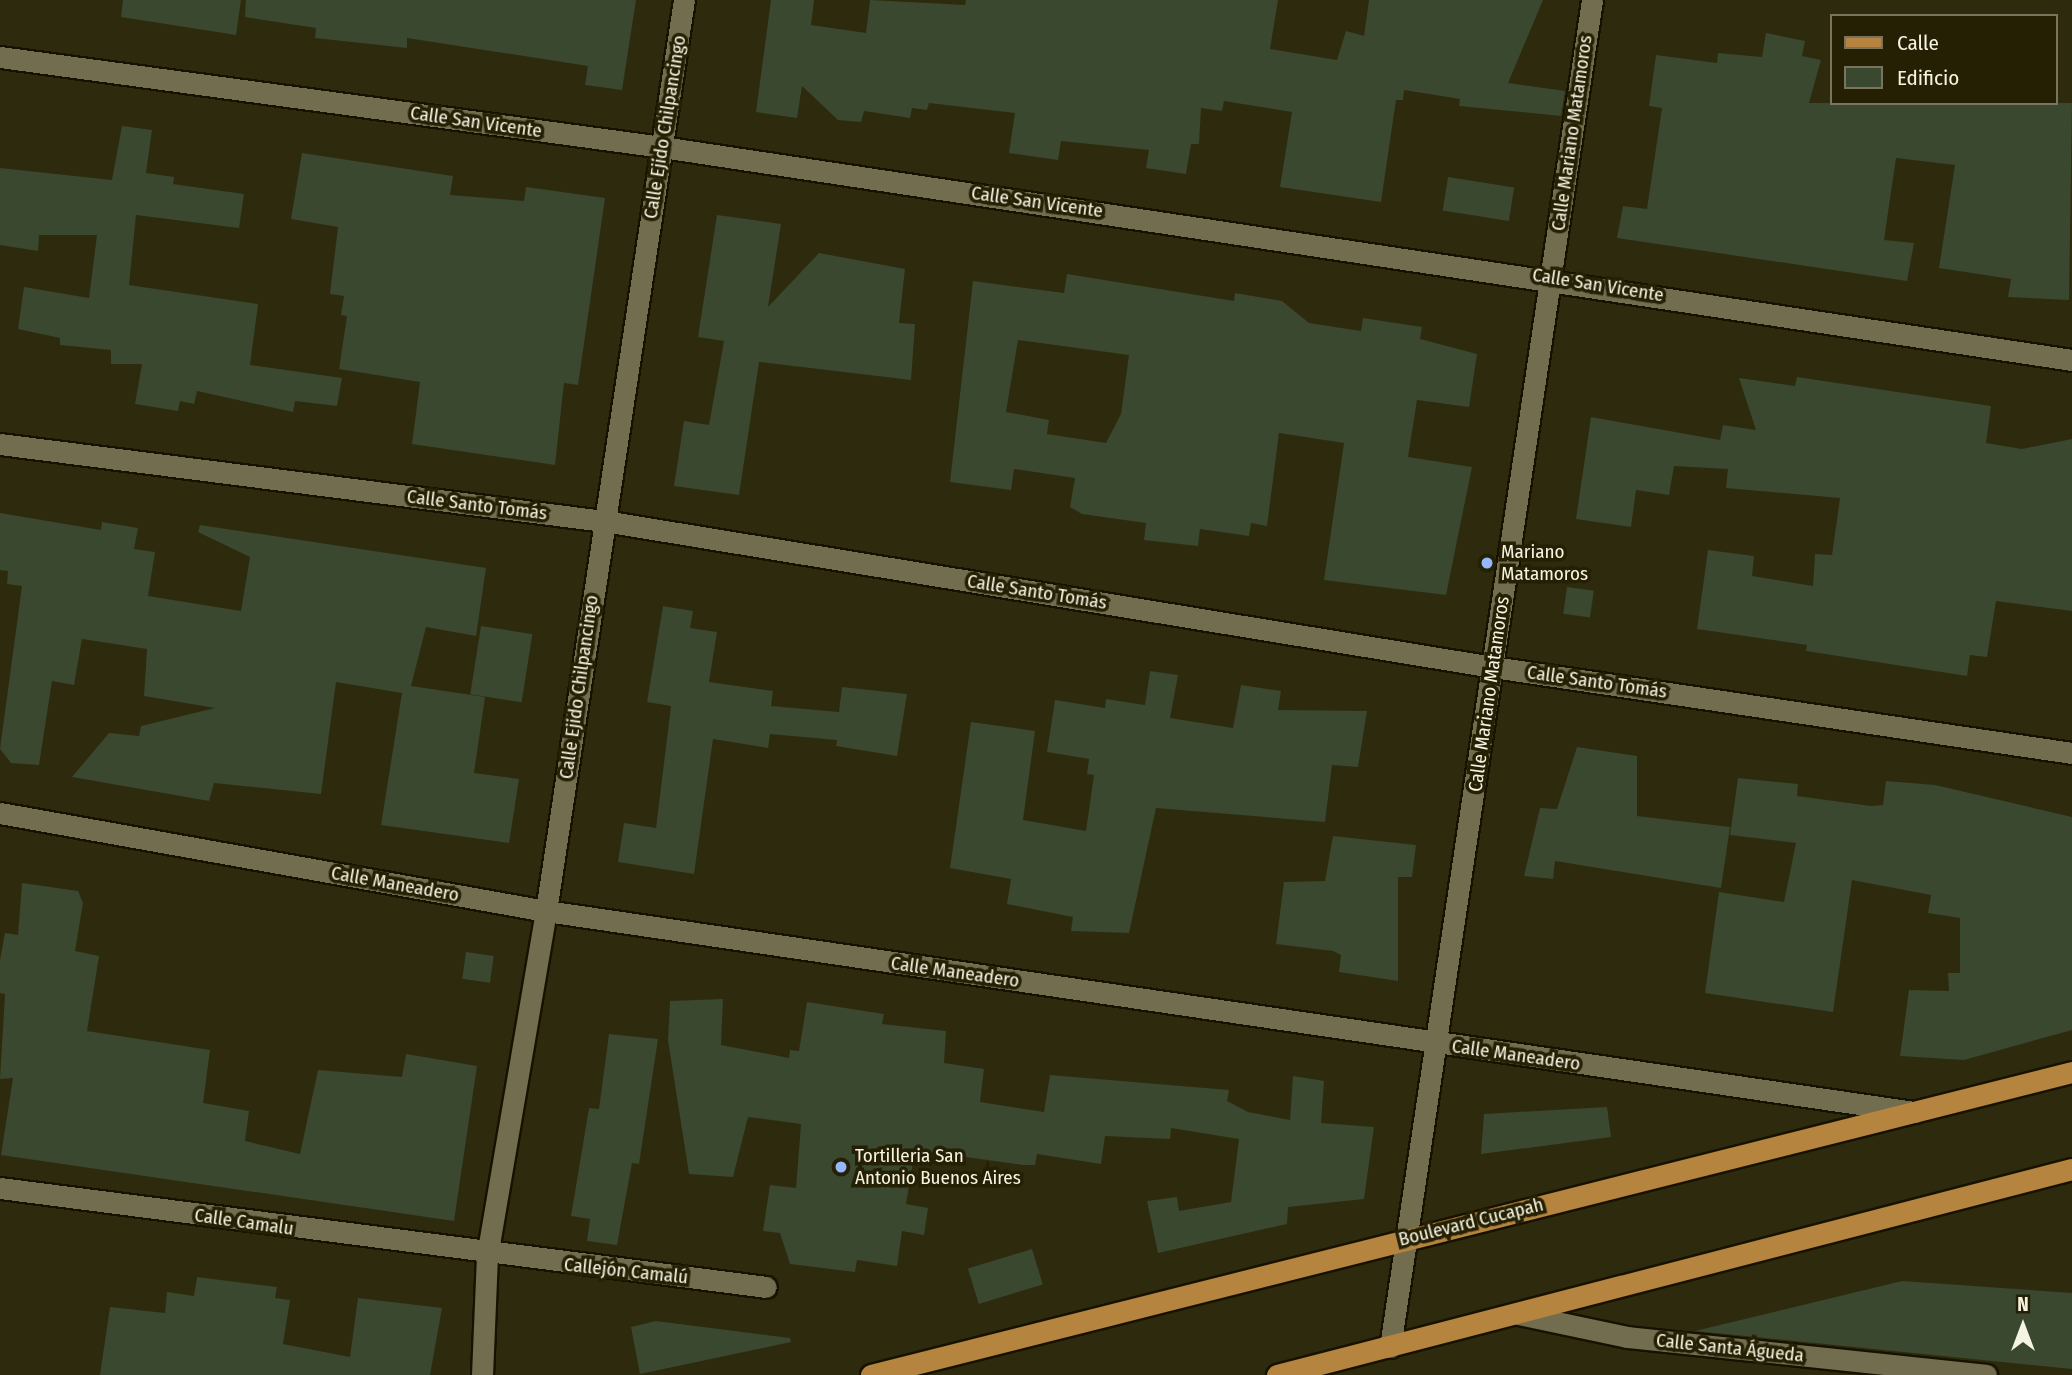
<!DOCTYPE html>
<meta charset="utf-8">
<style>
body{margin:0}
#map{position:relative;width:2072px;height:1375px;overflow:hidden;background:#2e2a0d;font-family:"Fira Sans Condensed",sans-serif}
div>[style]{position:absolute}
.building>*{inset:0;background:#39482f;transform-origin:0 0}
.roads{filter:drop-shadow(2px 0 #171200) drop-shadow(-2px 0 #171200) drop-shadow(0 2px #171200) drop-shadow(0 -2px #171200)}
.minor>*{height:21px;margin:-10.5px;padding:0 10.5px;transform-origin:10.5px;border-radius:10.5px;background:#726d4f}
.tertiary>*{height:21px;margin:-10.5px;padding:0 10.5px;transform-origin:10.5px;border-radius:10.5px;background:#726d4f}
.primary>*{height:21px;margin:-10.5px;padding:0 10.5px;transform-origin:10.5px;border-radius:10.5px;background:#b5843e}
.dots>*{width:19px;height:19px;translate:-50% -50%;box-sizing:border-box;border:4px solid #252004;border-radius:50%}
span{translate:-50% -50%;white-space:nowrap;text-align:center;line-height:1.15;-webkit-text-stroke:7px #252004;paint-order:stroke}
.street-label{font-size:19px;color:#f5f3e2}
.poi-label{font-size:19px;color:#f5f3e2}
.left{translate:0 -50%;text-align:left}
.legend{position:absolute;left:1830px;top:14px;width:228px;height:91px;box-sizing:border-box;background:#252004;border:2px solid #78745d;margin:0;padding:9px 12px;list-style:none;font-size:21px;color:#f5f3e2}
.legend li{display:flex;align-items:center;gap:14px;height:35px}
.legend b{width:35px;border:2px solid #78745d}
.north{position:absolute;left:1988px;top:1291px;width:70px;height:70px;-webkit-text-stroke:5px #252004;paint-order:stroke;rotate:0deg;font-size:19px;font-weight:700;line-height:28px;text-align:center;color:#f5f3e2}
.north::after{content:'';display:block;margin:auto;width:24px;height:32px;background:#f5f3e2;clip-path:polygon(50% 0,100% 100%,50% 72%,0 100%)}
</style>
<div id="map">
<div class="building">
<div style="clip-path:polygon(123px 0,241px 0,236px 35px,121px 17px)"></div>
<div style="clip-path:polygon(246px 0,636px 0,622px 90px,585px 85px,588px 66px,407px 38px,407px 48px,315px 38px,316px 28px,245px 17px)"></div>
<div style="clip-path:polygon(771px 0,814px 0,811px 25px,866px 33px,870px 0,965px 5px,966px 0,1278px 0,1270px 49px,1337px 60px,1346px 31px,1364px 36px,1369px 0,1543px 0,1508px 83px,1565px 91px,1561px 116px,1459px 106px,1460px 99px,1404px 90px,1403px 100px,1396px 100px,1381px 202px,1280px 187px,1292px 112px,1224px 101px,1222px 111px,1201px 108px,1199px 144px,1191px 144px,1186px 174px,1146px 168px,1149px 150px,1061px 141px,1058px 160px,1009px 153px,1015px 113px,929px 103px,927px 110px,912px 108px,910px 118px,864px 111px,861px 122px,838px 120px,802px 86px,797px 118px,756px 112px)"></div>
<div style="clip-path:polygon(1766px 33px,1805px 41px,1802px 56px,1821px 60px,1809px 103px,2072px 103px,2069px 300px,2008px 297px,2011px 279px,1939px 268px,1955px 165px,1896px 158px,1884px 240px,1914px 243px,1907px 281px,1617px 238px,1623px 206px,1647px 209px,1662px 108px,1649px 106px,1656px 55px,1717px 63px,1718px 53px,1762px 57px)"></div>
<div style="clip-path:polygon(122px 126px,152px 130px,146px 173px,174px 177px,173px 184px,244px 194px,239px 228px,136px 215px,129px 285px,258px 304px,250px 365px,342px 378px,337px 406px,295px 401px,293px 412px,197px 391px,194px 404px,180px 401px,178px 411px,135px 404px,142px 364px,111px 364px,111px 350px,60px 345px,60px 338px,18px 329px,24px 287px,89px 298px,97px 235px,39px 235px,38px 251px,0 245px,0 168px,112px 180px)"></div>
<div style="clip-path:polygon(302px 153px,453px 176px,450px 195px,524px 201px,526px 187px,605px 198px,578px 385px,564px 383px,555px 465px,412px 444px,420px 382px,339px 369px,347px 316px,341px 315px,344px 296px,330px 294px,338px 227px,291px 219px)"></div>
<div style="left:1448px;top:177px;width:67px;height:34px;rotate:9deg"></div>
<div style="clip-path:polygon(717px 215px,781px 224px,768px 307px,819px 253px,905px 269px,899px 323px,915px 324px,911px 380px,759px 362px,739px 495px,674px 486px,684px 421px,709px 425px,724px 341px,698px 337px)"></div>
<div style="clip-path:polygon(evenodd,1067px 274px,1234px 301px,1235px 293px,1282px 301px,1309px 323px,1361px 331px,1363px 318px,1422px 327px,1420px 339px,1477px 354px,1469px 407px,1417px 400px,1408px 457px,1472px 467px,1446px 595px,1324px 580px,1344px 443px,1279px 433px,1267px 526px,1251px 523px,1249px 536px,1200px 529px,1198px 546px,1144px 540px,1146px 523px,1082px 514px,1070px 507px,1075px 478px,1014px 469px,1011px 490px,950px 482px,973px 281px,1064px 293px,1067px 274px,1018px 340px,1129px 355px,1121px 414px,1106px 443px,1047px 434px,1049px 420px,1006px 412px,1018px 340px)"></div>
<div style="clip-path:polygon(1797px 377px,1991px 406px,1986px 443px,2022px 449px,2072px 439px,2072px 611px,1996px 601px,1987px 657px,1970px 655px,1967px 676px,1806px 651px,1807px 645px,1697px 629px,1708px 550px,1754px 556px,1752px 576px,1813px 586px,1815px 554px,1832px 555px,1840px 498px,1726px 488px,1728px 469px,1674px 466px,1669px 495px,1636px 490px,1631px 527px,1576px 519px,1591px 417px,1720px 440px,1723px 425px,1756px 430px,1739px 378px,1795px 386px)"></div>
<div style="clip-path:polygon(0 513px,101px 530px,102px 522px,138px 528px,134px 549px,155px 552px,148px 596px,241px 611px,250px 557px,198px 532px,200px 525px,486px 568px,476px 636px,426px 627px,411px 686px,485px 697px,474px 773px,519px 779px,509px 843px,381px 825px,402px 693px,336px 682px,321px 794px,214px 783px,209px 801px,72px 777px,109px 733px,139px 736px,141px 726px,215px 708px,144px 696px,147px 649px,82px 639px,74px 685px,52px 681px,39px 765px,11px 763px,0 749px,22px 586px,7px 584px,8px 571px,0 570px)"></div>
<div style="left:1567px;top:587px;width:27px;height:27px;rotate:8deg"></div>
<div style="clip-path:polygon(663px 606px,693px 611px,690px 628px,717px 632px,709px 682px,773px 691px,771px 706px,839px 712px,842px 687px,907px 694px,897px 756px,836px 746px,837px 740px,770px 734px,768px 748px,713px 739px,694px 874px,618px 862px,624px 823px,656px 828px,671px 706px,647px 702px)"></div>
<div style="left:481px;top:626px;width:52px;height:69px;rotate:9deg"></div>
<div style="clip-path:polygon(1150px 671px,1178px 675px,1170px 718px,1233px 728px,1241px 685px,1281px 691px,1278px 710px,1367px 711px,1358px 767px,1332px 765px,1325px 822px,1156px 808px,1129px 933px,1071px 931px,1073px 917px,1007px 904px,1011px 879px,950px 868px,971px 722px,1035px 731px,1023px 820px,1086px 831px,1094px 775px,1087px 774px,1089px 759px,1047px 752px,1055px 700px,1105px 708px,1106px 699px,1145px 705px)"></div>
<div style="clip-path:polygon(1577px 747px,1637px 756px,1637px 816px,1730px 827px,1721px 888px,1555px 861px,1553px 879px,1524px 876px,1540px 808px,1557px 809px)"></div>
<div style="clip-path:polygon(1738px 778px,1798px 784px,1797px 796px,1871px 806px,1883px 805px,1886px 781px,1935px 785px,2072px 817px,2072px 1030px,1964px 1060px,1900px 1056px,1909px 990px,1949px 991px,1948px 973px,1960px 973px,1960px 918px,1928px 913px,1931px 895px,1852px 880px,1833px 1012px,1705px 993px,1719px 892px,1784px 902px,1796px 843px,1730px 835px)"></div>
<div style="clip-path:polygon(1333px 836px,1416px 845px,1412px 877px,1398px 877px,1398px 981px,1339px 972px,1341px 955px,1333px 951px,1276px 944px,1284px 882px,1325px 881px)"></div>
<div style="clip-path:polygon(22px 883px,78px 891px,83px 903px,75px 951px,99px 956px,87px 1031px,210px 1050px,203px 1103px,249px 1111px,245px 1141px,300px 1154px,318px 1070px,402px 1077px,406px 1054px,477px 1066px,454px 1221px,1px 1155px,13px 1078px,0 1079px,5px 994px,0 993px,0 960px,5px 933px,18px 935px)"></div>
<div style="left:466px;top:952px;width:28px;height:27px;rotate:8deg"></div>
<div style="clip-path:polygon(723px 999px,721px 1045px,789px 1058px,790px 1050px,799px 1051px,807px 1002px,884px 1014px,882px 1024px,946px 1031px,944px 1063px,984px 1069px,980px 1102px,1044px 1112px,1050px 1075px,1229px 1090px,1227px 1101px,1248px 1112px,1290px 1120px,1293px 1076px,1324px 1081px,1321px 1123px,1374px 1127px,1364px 1199px,1288px 1207px,1287px 1224px,1158px 1253px,1147px 1201px,1177px 1197px,1179px 1211px,1231px 1202px,1239px 1139px,1171px 1128px,1170px 1139px,1105px 1136px,1101px 1164px,1037px 1154px,1035px 1165px,1023px 1165px,915px 1150px,906px 1204px,928px 1208px,924px 1235px,902px 1231px,897px 1266px,857px 1260px,855px 1272px,790px 1264px,780px 1233px,763px 1231px,770px 1185px,796px 1188px,801px 1124px,748px 1117px,733px 1177px,689px 1174px,668px 1040px,670px 1001px)"></div>
<div style="clip-path:polygon(609px 1034px,658px 1039px,639px 1164px,632px 1163px,617px 1245px,587px 1241px,590px 1219px,571px 1216px,589px 1108px,599px 1109px)"></div>
<div style="clip-path:polygon(1607px 1107px,1611px 1137px,1481px 1154px,1484px 1114px)"></div>
<div style="left:1032px;top:1249px;width:37px;height:67px;rotate:73deg"></div>
<div style="clip-path:polygon(197px 1277px,277px 1287px,275px 1298px,290px 1300px,283px 1344px,350px 1357px,358px 1298px,442px 1308px,430px 1375px,100px 1375px,110px 1307px,165px 1313px,167px 1292px,194px 1296px)"></div>
<div style="clip-path:polygon(1902px 1281px,2072px 1293px,2072px 1369px,1695px 1331px)"></div>
<div style="clip-path:polygon(656px 1321px,790px 1338px,791px 1342px,640px 1374px,631px 1327px)"></div>
</div>
<div class="roads">
<div class="minor">
<div style="left:662px;top:147px;width:1426px;rotate:8.59deg"></div>
<div style="left:0;top:444px;width:609px;rotate:7.27deg"></div>
<div style="left:604px;top:521px;width:901px;rotate:9.33deg"></div>
<div style="left:1493px;top:667px;width:585px;rotate:8.45deg"></div>
<div style="left:0;top:813px;width:555px;rotate:10.18deg"></div>
<div style="left:546px;top:911px;width:1383px;rotate:8.36deg"></div>
<div style="left:0;top:1188px;width:772px;rotate:7.36deg"></div>
<div style="left:1518px;top:1314px;width:111px;rotate:11.9deg"></div>
<div style="left:1627px;top:1337px;width:361px;rotate:6deg"></div>
</div>
<div class="tertiary">
<div style="left:0;top:57px;width:668px;rotate:7.74deg"></div>
<div style="left:1390px;top:1347px;width:1362px;rotate:-81.47deg"></div>
<div style="left:482px;top:1375px;width:119px;rotate:-87.6deg"></div>
<div style="left:487px;top:1256px;width:350px;rotate:-80.3deg"></div>
<div style="left:546px;top:911px;width:921px;rotate:-81.39deg"></div>
</div>
<div class="primary">
<div style="left:871px;top:1375px;width:1239px;rotate:-14.16deg"></div>
<div style="left:1277px;top:1375px;width:821px;rotate:-14.53deg"></div>
</div>
</div>
<div class="dots">
<div style="left:1487px;top:563px;background:#95b7fd"></div>
<div style="left:841px;top:1167px;background:#95b7fd"></div>
</div>
<div class="street-label">
<span style="left:476px;top:122px;rotate:8deg">Calle San Vicente</span>
<span style="left:665px;top:127px;rotate:-81deg">Calle Ejido Chilpancingo</span>
<span style="left:1572px;top:133px;rotate:-82deg">Calle Mariano Matamoros</span>
<span style="left:1037px;top:202px;rotate:8deg">Calle San Vicente</span>
<span style="left:1598px;top:285px;rotate:9deg">Calle San Vicente</span>
<span style="left:477px;top:505px;rotate:7deg">Calle Santo Tomás</span>
<span style="left:1037px;top:592px;rotate:9deg">Calle Santo Tomás</span>
<span style="left:1597px;top:682px;rotate:8deg">Calle Santo Tomás</span>
<span style="left:579px;top:687px;rotate:-82deg">Calle Ejido Chilpancingo</span>
<span style="left:1489px;top:694px;rotate:-82deg">Calle Mariano Matamoros</span>
<span style="left:395px;top:884px;rotate:10deg">Calle Maneadero</span>
<span style="left:955px;top:972px;rotate:8deg">Calle Maneadero</span>
<span style="left:1516px;top:1055px;rotate:8deg">Calle Maneadero</span>
<span style="left:244px;top:1222px;rotate:8deg">Calle Camalu</span>
<span style="left:1471px;top:1222px;rotate:-14deg">Boulevard Cucapah</span>
<span style="left:626px;top:1271px;rotate:6deg">Callejón Camalú</span>
<span style="left:1730px;top:1348px;rotate:6deg">Calle Santa Águeda</span>
</div>
<div class="poi-label">
<span class="left" style="left:1501px;top:563px">Mariano<br>Matamoros</span>
<span class="left" style="left:855px;top:1167px">Tortilleria San<br>Antonio Buenos Aires</span>
</div>
<ul class="legend">
<li><b style="height:9px;background:#b5843e"></b>Calle</li>
<li><b style="height:19px;background:#39482f"></b>Edificio</li>
</ul>
<div class="north">N</div>
</div>
